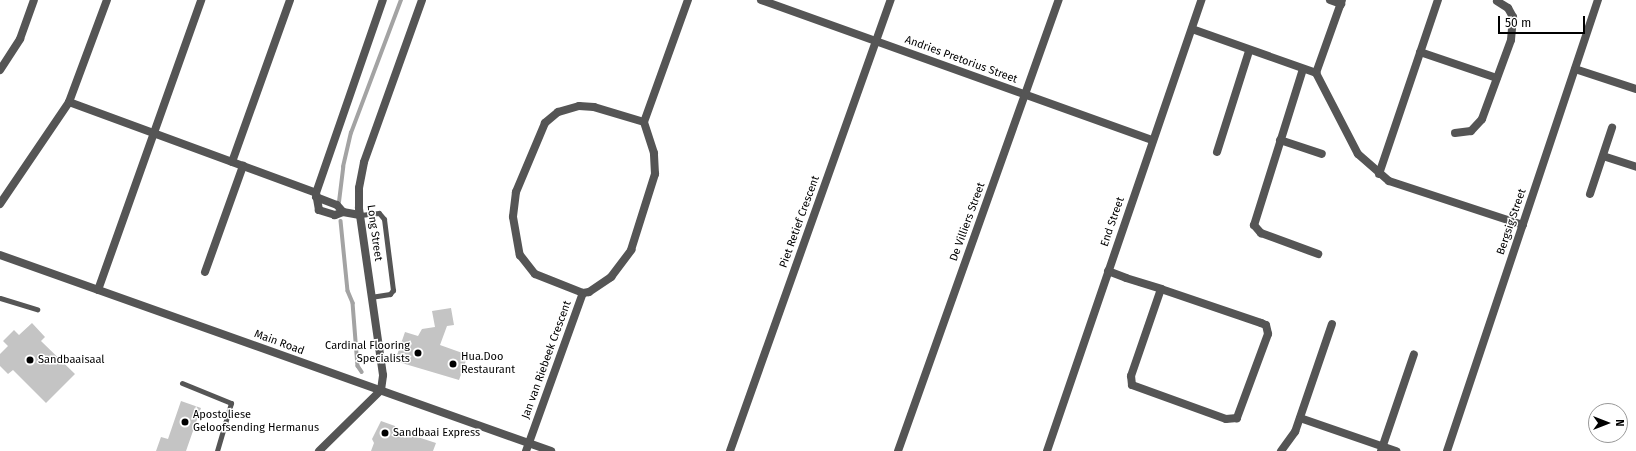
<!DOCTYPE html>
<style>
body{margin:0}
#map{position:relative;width:1636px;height:451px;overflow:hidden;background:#fff;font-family:"Fira Sans",sans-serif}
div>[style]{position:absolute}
.stream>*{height:3.5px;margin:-1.75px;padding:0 1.75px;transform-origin:1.75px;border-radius:1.75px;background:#a3a3a3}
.building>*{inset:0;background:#c4c4c4}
.lane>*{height:5px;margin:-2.5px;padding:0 2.5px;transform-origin:2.5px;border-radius:2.5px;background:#555}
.street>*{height:8px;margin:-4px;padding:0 4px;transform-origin:4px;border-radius:4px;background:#555}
.dots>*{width:11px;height:11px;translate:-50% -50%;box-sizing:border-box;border:2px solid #fff;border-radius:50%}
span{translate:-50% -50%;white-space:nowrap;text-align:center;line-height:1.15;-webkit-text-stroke:3px #fff;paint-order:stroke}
.street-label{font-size:11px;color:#000}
.poi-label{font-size:11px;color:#000}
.right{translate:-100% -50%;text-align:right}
.left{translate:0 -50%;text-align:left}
.north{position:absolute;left:1588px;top:403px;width:40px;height:40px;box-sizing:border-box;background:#fff;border:1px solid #999;border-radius:50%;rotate:90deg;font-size:11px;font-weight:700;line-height:16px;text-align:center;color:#000}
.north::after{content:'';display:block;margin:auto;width:14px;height:18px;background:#000;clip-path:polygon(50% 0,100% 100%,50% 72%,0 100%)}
.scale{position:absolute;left:1498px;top:16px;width:87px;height:18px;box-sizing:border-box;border:2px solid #000;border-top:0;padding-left:5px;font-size:12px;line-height:14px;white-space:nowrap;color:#000;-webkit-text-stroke:3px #fff;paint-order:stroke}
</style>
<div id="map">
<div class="stream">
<div style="left:339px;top:202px;width:35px;rotate:-83deg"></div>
<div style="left:343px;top:167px;width:35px;rotate:-77deg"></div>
<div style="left:351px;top:133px;width:142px;rotate:-69.4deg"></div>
<div style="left:341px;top:221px;width:70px;rotate:84.3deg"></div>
<div style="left:348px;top:291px;width:13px;rotate:67deg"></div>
<div style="left:353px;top:303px;width:63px;rotate:85.5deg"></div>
<div style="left:358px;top:366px;width:7px;rotate:56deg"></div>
</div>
<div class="building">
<div style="clip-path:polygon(451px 308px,454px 325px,447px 326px,440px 345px,468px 355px,459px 380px,395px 361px,405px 332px,418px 336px,422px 329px,435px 327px,432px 311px)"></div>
<div style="clip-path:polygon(32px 323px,45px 337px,41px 341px,75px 374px,46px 403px,13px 370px,8px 374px,0 366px,0 354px,8px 346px,3px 341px,14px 330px,19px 335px)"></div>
<div style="clip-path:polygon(181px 401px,201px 408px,186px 451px,156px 451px,161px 437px,168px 439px)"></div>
<div style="clip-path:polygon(381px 421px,395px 426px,396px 430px,436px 443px,433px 451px,371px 451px,374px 443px,372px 439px)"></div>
</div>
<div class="lane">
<div style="left:360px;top:215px;width:19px;rotate:-6deg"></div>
<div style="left:379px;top:213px;width:8px;rotate:50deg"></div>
<div style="left:384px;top:219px;width:72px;rotate:82.8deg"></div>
<div style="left:393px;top:290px;width:5px;rotate:127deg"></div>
<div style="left:390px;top:294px;width:18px;rotate:171deg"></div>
<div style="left:0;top:298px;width:39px;rotate:17deg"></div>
<div style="left:182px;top:383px;width:53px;rotate:22.2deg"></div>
<div style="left:231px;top:403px;width:50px;rotate:106.3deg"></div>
</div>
<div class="street">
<div style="left:761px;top:0;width:416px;rotate:19.7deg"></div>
<div style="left:1330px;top:0;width:12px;rotate:20deg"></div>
<div style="left:1192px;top:29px;width:132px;rotate:19.5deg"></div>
<div style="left:1316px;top:73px;width:91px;rotate:62.6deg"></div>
<div style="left:1358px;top:154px;width:41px;rotate:41.1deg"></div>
<div style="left:1389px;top:181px;width:141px;rotate:18.2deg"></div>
<div style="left:1420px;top:52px;width:81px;rotate:18.7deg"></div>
<div style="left:1303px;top:69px;width:164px;rotate:107.4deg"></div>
<div style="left:1254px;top:225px;width:11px;rotate:49deg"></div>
<div style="left:1261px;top:233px;width:61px;rotate:20.2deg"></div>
<div style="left:1575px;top:69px;width:64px;rotate:18.2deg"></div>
<div style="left:0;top:70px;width:37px;rotate:-57deg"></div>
<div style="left:20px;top:39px;width:41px;rotate:-70.3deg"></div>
<div style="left:1316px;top:73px;width:77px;rotate:-70.4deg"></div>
<div style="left:69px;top:102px;width:263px;rotate:20.2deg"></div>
<div style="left:644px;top:122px;width:52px;rotate:-163.3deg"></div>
<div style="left:594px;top:107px;width:15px;rotate:-176deg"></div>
<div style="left:579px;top:106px;width:22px;rotate:164deg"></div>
<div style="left:558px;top:112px;width:17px;rotate:140deg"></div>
<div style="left:545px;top:123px;width:75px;rotate:112.8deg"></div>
<div style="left:516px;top:192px;width:25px;rotate:97deg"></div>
<div style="left:513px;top:217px;width:39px;rotate:80deg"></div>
<div style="left:520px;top:255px;width:24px;rotate:52deg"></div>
<div style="left:535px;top:274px;width:52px;rotate:21.6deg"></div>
<div style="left:583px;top:293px;width:6px;rotate:-9deg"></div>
<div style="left:589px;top:292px;width:27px;rotate:-34deg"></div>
<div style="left:611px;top:277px;width:34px;rotate:-53deg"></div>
<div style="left:631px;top:250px;width:80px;rotate:-72.5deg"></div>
<div style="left:655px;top:174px;width:21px;rotate:-93deg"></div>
<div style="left:654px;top:153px;width:33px;rotate:-108deg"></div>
<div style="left:644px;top:122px;width:130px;rotate:-70.2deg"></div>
<div style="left:1455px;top:133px;width:16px;rotate:-7deg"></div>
<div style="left:1471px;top:131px;width:16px;rotate:-47deg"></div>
<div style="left:1482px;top:119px;width:84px;rotate:-69.8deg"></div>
<div style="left:1511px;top:40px;width:23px;rotate:-85deg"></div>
<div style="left:1513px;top:17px;width:10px;rotate:-119deg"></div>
<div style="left:1508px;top:8px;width:13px;rotate:-148deg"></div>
<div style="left:1280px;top:140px;width:44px;rotate:18.4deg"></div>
<div style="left:1217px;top:152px;width:106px;rotate:-72.4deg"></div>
<div style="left:1603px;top:156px;width:35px;rotate:18deg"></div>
<div style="left:232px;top:162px;width:172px;rotate:-70.3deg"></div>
<div style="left:1379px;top:174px;width:184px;rotate:-71.3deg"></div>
<div style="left:1590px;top:194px;width:70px;rotate:-71.6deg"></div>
<div style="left:316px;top:197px;width:22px;rotate:21deg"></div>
<div style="left:337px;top:205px;width:9px;rotate:49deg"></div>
<div style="left:343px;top:212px;width:17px;rotate:10deg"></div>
<div style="left:0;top:204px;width:123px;rotate:-55.9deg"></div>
<div style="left:69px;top:102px;width:109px;rotate:-69.6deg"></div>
<div style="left:343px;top:212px;width:9px;rotate:159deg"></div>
<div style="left:335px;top:215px;width:17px;rotate:-163deg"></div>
<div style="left:319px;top:210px;width:17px;rotate:-100deg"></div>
<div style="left:316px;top:193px;width:204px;rotate:-70.9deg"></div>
<div style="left:0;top:255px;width:585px;rotate:19.58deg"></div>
<div style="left:1108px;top:271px;width:19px;rotate:21deg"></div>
<div style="left:1126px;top:278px;width:37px;rotate:17deg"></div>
<div style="left:1161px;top:289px;width:106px;rotate:18.8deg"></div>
<div style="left:1261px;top:323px;width:5px;rotate:22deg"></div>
<div style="left:1266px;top:325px;width:9px;rotate:77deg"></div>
<div style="left:1268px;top:334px;width:90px;rotate:110.3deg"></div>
<div style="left:1237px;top:418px;width:11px;rotate:175deg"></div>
<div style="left:1226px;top:419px;width:100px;rotate:-160.1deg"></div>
<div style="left:1132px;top:385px;width:9px;rotate:-96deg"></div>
<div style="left:1131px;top:376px;width:92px;rotate:-71deg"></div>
<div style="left:205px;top:272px;width:113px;rotate:-70.3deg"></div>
<div style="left:98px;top:290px;width:308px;rotate:-70.4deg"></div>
<div style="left:1300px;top:418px;width:102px;rotate:19deg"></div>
<div style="left:319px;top:451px;width:87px;rotate:-44.5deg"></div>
<div style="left:381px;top:390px;width:15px;rotate:-82deg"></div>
<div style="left:383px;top:375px;width:169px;rotate:-98.2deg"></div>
<div style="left:359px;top:208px;width:20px;rotate:-90deg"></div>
<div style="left:359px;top:188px;width:26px;rotate:-79deg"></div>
<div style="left:364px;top:162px;width:172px;rotate:-70.3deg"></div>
<div style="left:526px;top:451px;width:168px;rotate:-70.2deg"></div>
<div style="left:730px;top:451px;width:479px;rotate:-70.4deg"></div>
<div style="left:898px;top:451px;width:479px;rotate:-70.4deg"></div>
<div style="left:1047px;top:451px;width:477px;rotate:-71.1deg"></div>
<div style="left:1281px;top:451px;width:24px;rotate:-54deg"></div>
<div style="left:1295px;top:432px;width:114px;rotate:-71.1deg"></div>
<div style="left:1381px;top:451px;width:102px;rotate:-71.2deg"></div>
<div style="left:1447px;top:451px;width:476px;rotate:-71.5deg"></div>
</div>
<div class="dots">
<div style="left:418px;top:353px;background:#000"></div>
<div style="left:30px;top:360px;background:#000"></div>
<div style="left:453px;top:364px;background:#000"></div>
<div style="left:185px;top:422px;background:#000"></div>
<div style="left:385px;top:433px;background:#000"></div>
</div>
<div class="street-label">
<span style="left:961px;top:60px;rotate:20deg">Andries Pretorius Street</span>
<span style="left:800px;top:222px;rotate:-70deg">Piet Retief Crescent</span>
<span style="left:968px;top:222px;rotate:-70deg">De Villiers Street</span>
<span style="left:1113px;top:222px;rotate:-71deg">End Street</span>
<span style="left:1512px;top:222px;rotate:-71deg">Bergsig Street</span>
<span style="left:374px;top:233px;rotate:82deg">Long Street</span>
<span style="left:279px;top:343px;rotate:20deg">Main Road</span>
<span style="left:547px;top:360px;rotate:-70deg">Jan van Riebeek Crescent</span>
</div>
<div class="poi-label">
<span class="right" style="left:410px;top:353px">Cardinal Flooring<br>Specialists</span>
<span class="left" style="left:461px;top:364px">Hua.Doo<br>Restaurant</span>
<span class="left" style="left:38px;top:360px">Sandbaaisaal</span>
<span class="left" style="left:193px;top:422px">Apostoliese<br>Geloofsending Hermanus</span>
<span class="left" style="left:393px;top:433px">Sandbaai Express</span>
</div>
<div class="north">N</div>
<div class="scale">50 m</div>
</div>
